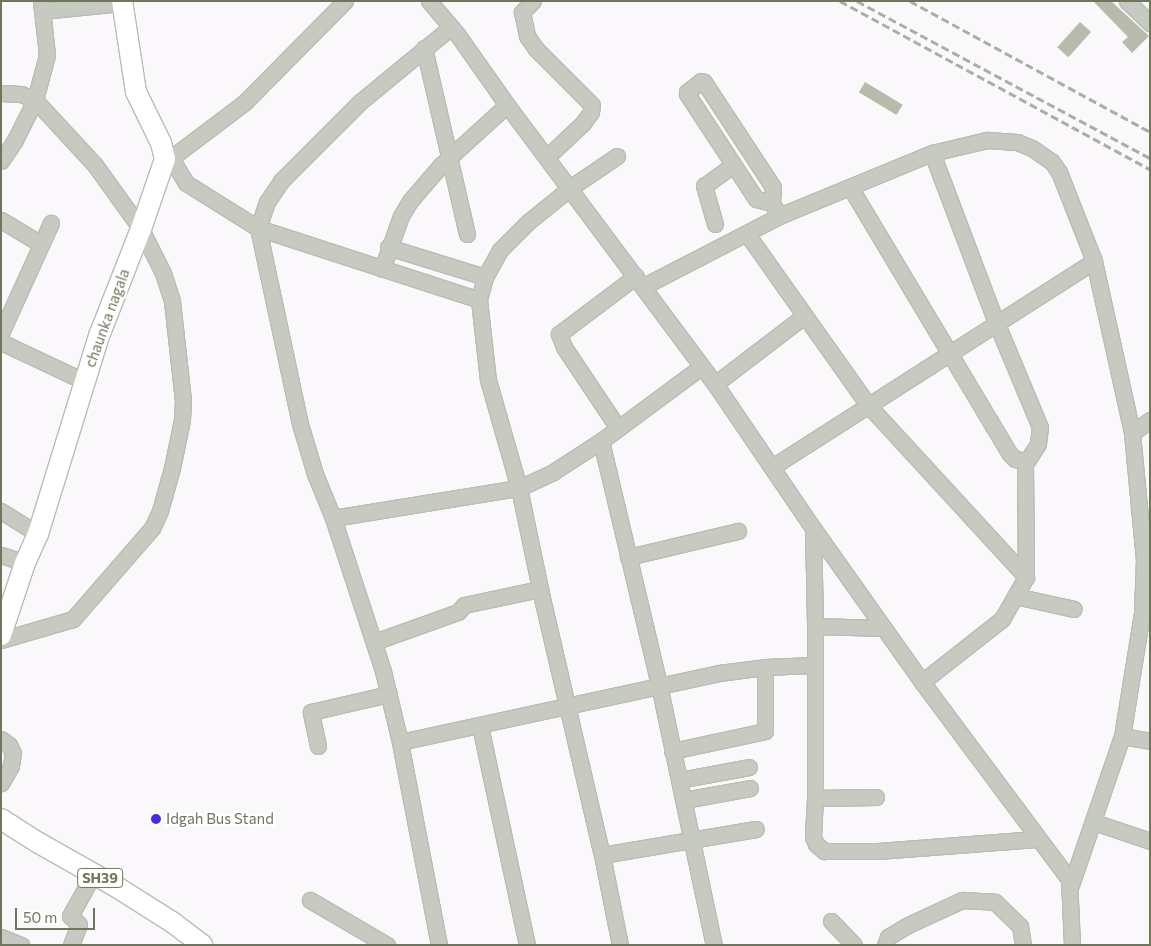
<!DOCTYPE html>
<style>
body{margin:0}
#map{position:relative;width:1151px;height:946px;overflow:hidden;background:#faf8fa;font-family:Commissioner,sans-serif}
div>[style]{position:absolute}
.building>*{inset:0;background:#b7bbac;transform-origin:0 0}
.roads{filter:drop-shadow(1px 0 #b9bdb2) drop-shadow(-1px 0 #b9bdb2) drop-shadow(0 1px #b9bdb2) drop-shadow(0 -1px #b9bdb2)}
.minor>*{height:15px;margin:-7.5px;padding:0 7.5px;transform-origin:7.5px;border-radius:7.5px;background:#c7cac1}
.major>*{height:20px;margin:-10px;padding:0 10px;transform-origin:10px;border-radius:10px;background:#fff}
.rail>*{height:3px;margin-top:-1.5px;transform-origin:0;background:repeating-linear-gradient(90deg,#aaafa0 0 8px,transparent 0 12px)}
.dots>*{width:14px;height:14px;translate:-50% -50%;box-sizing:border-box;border:2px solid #fff;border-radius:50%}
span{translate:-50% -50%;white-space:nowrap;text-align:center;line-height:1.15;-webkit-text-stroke:5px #fff;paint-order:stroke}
.shield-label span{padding:1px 4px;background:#fff;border:1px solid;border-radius:4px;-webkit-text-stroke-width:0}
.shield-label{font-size:14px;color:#6e775b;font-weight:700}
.street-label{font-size:15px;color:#6e775b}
.poi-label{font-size:15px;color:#6e775b}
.left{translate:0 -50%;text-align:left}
.frame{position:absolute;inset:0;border:2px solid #6e775b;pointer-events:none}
.scale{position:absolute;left:15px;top:908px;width:80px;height:22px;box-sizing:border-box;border:2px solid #6e775b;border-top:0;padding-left:6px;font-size:15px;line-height:18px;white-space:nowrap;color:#6e775b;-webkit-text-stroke:4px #fff;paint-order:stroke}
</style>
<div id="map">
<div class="building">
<div style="clip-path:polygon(1093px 1px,1111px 1px,1149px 36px,1132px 53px,1122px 42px,1128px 37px)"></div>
<div style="left:1080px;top:22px;width:15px;height:34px;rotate:42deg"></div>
<div style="left:865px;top:82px;width:44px;height:12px;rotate:31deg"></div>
</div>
<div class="roads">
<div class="minor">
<div style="left:429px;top:1px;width:43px;rotate:49.7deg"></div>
<div style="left:457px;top:34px;width:87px;rotate:54.8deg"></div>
<div style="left:507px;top:105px;width:348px;rotate:53.3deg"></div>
<div style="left:715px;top:384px;width:174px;rotate:55.8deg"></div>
<div style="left:813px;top:528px;width:189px;rotate:54.7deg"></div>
<div style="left:922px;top:682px;width:246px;rotate:53.3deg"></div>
<div style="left:1069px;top:879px;width:66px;rotate:87.4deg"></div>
<div style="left:533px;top:1px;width:16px;rotate:135deg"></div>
<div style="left:522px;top:12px;width:25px;rotate:78deg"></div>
<div style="left:527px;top:36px;width:16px;rotate:55deg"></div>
<div style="left:536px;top:49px;width:79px;rotate:45deg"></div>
<div style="left:592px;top:105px;width:7px;rotate:98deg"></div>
<div style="left:591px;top:112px;width:14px;rotate:126deg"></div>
<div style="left:583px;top:123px;width:50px;rotate:136.6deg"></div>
<div style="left:1127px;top:1px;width:32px;rotate:44deg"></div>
<div style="left:42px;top:11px;width:80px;rotate:-5.7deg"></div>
<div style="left:424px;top:48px;width:191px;rotate:77deg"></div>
<div style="left:1px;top:93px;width:20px;rotate:3deg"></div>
<div style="left:21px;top:94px;width:15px;rotate:23deg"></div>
<div style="left:35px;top:100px;width:88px;rotate:47.3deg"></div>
<div style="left:95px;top:165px;width:79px;rotate:54.3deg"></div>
<div style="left:141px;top:229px;width:49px;rotate:63.4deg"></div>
<div style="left:163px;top:273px;width:29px;rotate:72deg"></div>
<div style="left:172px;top:301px;width:100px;rotate:83.7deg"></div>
<div style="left:183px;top:400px;width:20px;rotate:93deg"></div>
<div style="left:182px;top:420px;width:49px;rotate:101.8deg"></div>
<div style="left:172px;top:468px;width:45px;rotate:105.6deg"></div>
<div style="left:160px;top:511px;width:19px;rotate:115deg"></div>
<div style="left:152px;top:528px;width:121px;rotate:131deg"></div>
<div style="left:73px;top:619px;width:75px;rotate:163.7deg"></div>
<div style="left:932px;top:153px;width:181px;rotate:69.3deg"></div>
<div style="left:996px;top:322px;width:114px;rotate:67.3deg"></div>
<div style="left:1040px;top:427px;width:17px;rotate:97deg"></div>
<div style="left:1038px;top:444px;width:24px;rotate:123deg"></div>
<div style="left:1025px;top:464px;width:113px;rotate:89.5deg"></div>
<div style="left:617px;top:156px;width:57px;rotate:145.8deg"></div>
<div style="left:570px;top:188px;width:54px;rotate:141deg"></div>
<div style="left:528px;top:222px;width:40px;rotate:135deg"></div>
<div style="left:500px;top:250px;width:31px;rotate:119deg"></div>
<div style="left:485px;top:277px;width:24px;rotate:105deg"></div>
<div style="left:479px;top:300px;width:81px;rotate:83.6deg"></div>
<div style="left:488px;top:380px;width:112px;rotate:74deg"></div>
<div style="left:519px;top:488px;width:112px;rotate:78.2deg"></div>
<div style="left:542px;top:598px;width:264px;rotate:76.9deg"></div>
<div style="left:602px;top:855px;width:92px;rotate:78.7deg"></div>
<div style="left:171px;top:158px;width:29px;rotate:59deg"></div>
<div style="left:186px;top:183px;width:85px;rotate:32deg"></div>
<div style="left:258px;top:228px;width:232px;rotate:18deg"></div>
<div style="left:165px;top:159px;width:6px;rotate:-9deg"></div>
<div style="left:171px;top:158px;width:93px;rotate:-37.1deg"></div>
<div style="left:245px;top:102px;width:142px;rotate:-45.3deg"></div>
<div style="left:1px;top:161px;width:25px;rotate:-56deg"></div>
<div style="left:15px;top:140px;width:45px;rotate:-63.4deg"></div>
<div style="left:35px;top:100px;width:47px;rotate:-75.1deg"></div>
<div style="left:47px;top:55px;width:54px;rotate:-96.3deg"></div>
<div style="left:850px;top:187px;width:310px;rotate:59.1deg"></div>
<div style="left:1009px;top:453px;width:8px;rotate:45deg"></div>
<div style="left:1015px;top:459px;width:11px;rotate:10deg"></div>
<div style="left:772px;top:203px;width:16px;rotate:-166deg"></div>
<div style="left:756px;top:199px;width:126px;rotate:-123.3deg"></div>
<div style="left:687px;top:94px;width:2px;rotate:-90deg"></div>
<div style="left:687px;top:92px;width:18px;rotate:-38deg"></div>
<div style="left:701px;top:81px;width:3px;rotate:18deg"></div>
<div style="left:704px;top:82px;width:126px;rotate:56.7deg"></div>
<div style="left:773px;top:187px;width:16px;rotate:94deg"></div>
<div style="left:772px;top:203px;width:15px;rotate:62deg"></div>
<div style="left:1px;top:220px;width:47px;rotate:31deg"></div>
<div style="left:715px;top:224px;width:40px;rotate:-106deg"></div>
<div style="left:704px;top:186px;width:34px;rotate:-36deg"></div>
<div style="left:747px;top:234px;width:209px;rotate:54.7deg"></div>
<div style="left:868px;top:405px;width:234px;rotate:47.4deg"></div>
<div style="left:1026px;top:577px;width:48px;rotate:119.7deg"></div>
<div style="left:1002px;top:619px;width:102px;rotate:141.8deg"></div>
<div style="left:388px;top:247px;width:102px;rotate:17.2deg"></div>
<div style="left:382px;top:269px;width:56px;rotate:-70.3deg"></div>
<div style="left:401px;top:216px;width:17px;rotate:-59deg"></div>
<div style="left:410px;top:201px;width:48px;rotate:-49.3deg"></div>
<div style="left:441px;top:165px;width:89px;rotate:-42.3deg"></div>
<div style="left:644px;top:286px;width:152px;rotate:-27.4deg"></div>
<div style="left:779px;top:216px;width:165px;rotate:-22.4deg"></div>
<div style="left:932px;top:153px;width:57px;rotate:-13.3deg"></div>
<div style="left:987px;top:140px;width:30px;rotate:4deg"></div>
<div style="left:1017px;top:142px;width:16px;rotate:22deg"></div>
<div style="left:1032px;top:148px;width:24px;rotate:35deg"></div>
<div style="left:1052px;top:162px;width:12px;rotate:55deg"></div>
<div style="left:1059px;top:172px;width:96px;rotate:68.5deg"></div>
<div style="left:1094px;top:261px;width:176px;rotate:77.5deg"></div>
<div style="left:1132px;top:433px;width:127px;rotate:84.6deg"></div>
<div style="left:1144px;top:559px;width:54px;rotate:92.1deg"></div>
<div style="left:1142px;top:613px;width:125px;rotate:99.2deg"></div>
<div style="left:1122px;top:736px;width:157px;rotate:108.9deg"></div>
<div style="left:1px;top:333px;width:121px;rotate:-65.6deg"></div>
<div style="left:1px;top:342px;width:92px;rotate:25.2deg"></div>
<div style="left:715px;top:384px;width:112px;rotate:-37.4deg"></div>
<div style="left:618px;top:428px;width:97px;rotate:-123.7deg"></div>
<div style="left:564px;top:347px;width:14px;rotate:-111deg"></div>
<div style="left:559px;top:334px;width:96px;rotate:-37deg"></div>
<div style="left:1132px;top:433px;width:22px;rotate:-36deg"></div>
<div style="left:601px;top:441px;width:251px;rotate:76.6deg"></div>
<div style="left:659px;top:685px;width:266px;rotate:78.1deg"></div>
<div style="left:772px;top:467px;width:382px;rotate:-32.6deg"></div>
<div style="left:1px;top:511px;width:44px;rotate:31.9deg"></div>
<div style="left:333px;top:518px;width:188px;rotate:-9.2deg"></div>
<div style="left:519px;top:488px;width:38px;rotate:-25deg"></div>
<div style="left:553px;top:472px;width:57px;rotate:-32.9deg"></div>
<div style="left:601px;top:441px;width:124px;rotate:-36.5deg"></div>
<div style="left:813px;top:528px;width:98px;rotate:88.8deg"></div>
<div style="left:815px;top:626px;width:172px;rotate:90deg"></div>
<div style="left:815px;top:798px;width:39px;rotate:93deg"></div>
<div style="left:813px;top:837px;width:8px;rotate:67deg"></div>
<div style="left:816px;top:844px;width:11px;rotate:41deg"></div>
<div style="left:824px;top:851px;width:54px"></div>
<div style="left:878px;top:851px;width:159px;rotate:-4.3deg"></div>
<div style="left:1px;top:555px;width:25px;rotate:18deg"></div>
<div style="left:628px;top:557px;width:113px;rotate:-13.3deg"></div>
<div style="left:1015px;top:596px;width:60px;rotate:12.4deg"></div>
<div style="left:815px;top:626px;width:69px;rotate:1.7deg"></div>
<div style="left:374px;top:642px;width:89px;rotate:-19.7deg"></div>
<div style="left:458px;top:612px;width:9px;rotate:-49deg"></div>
<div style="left:464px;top:605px;width:78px;rotate:-11.9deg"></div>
<div style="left:480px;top:726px;width:224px;rotate:77.9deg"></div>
<div style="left:1122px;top:736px;width:28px;rotate:10deg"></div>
<div style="left:1px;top:739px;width:10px;rotate:37deg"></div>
<div style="left:9px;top:745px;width:9px;rotate:63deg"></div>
<div style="left:13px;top:753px;width:13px;rotate:99deg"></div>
<div style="left:11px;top:766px;width:20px;rotate:120deg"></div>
<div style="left:400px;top:742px;width:326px;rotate:-12.2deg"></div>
<div style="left:719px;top:673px;width:46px;rotate:-7.4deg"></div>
<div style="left:765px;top:667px;width:50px;rotate:-2.3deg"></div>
<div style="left:318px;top:746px;width:35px;rotate:-102deg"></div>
<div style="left:311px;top:712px;width:80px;rotate:-13deg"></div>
<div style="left:672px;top:751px;width:95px;rotate:-12.1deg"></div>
<div style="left:765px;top:731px;width:64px;rotate:-90deg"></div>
<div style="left:679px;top:780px;width:71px;rotate:-10.5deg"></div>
<div style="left:815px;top:798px;width:61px;rotate:-0.9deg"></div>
<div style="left:684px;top:800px;width:67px;rotate:-10.3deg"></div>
<div style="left:1094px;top:822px;width:59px;rotate:18.7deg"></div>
<div style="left:602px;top:855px;width:156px;rotate:-9.6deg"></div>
<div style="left:310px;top:900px;width:89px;rotate:30.3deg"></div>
<div style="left:831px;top:921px;width:33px;rotate:46deg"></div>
<div style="left:1px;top:937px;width:22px;rotate:22deg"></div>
<div style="left:71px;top:945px;width:22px;rotate:-69deg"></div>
<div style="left:79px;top:924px;width:12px;rotate:-138deg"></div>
<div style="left:70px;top:916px;width:38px;rotate:-61deg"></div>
<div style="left:439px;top:945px;width:207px;rotate:-100.9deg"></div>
<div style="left:400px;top:742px;width:73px;rotate:-103.5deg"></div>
<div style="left:383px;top:671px;width:161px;rotate:-108.1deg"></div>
<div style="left:333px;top:518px;width:48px;rotate:-112.2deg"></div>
<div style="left:315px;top:474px;width:52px;rotate:-106.7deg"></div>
<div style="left:300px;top:424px;width:200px;rotate:-102.1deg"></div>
<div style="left:258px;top:228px;width:28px;rotate:-71deg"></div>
<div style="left:267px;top:202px;width:27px;rotate:-56deg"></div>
<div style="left:282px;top:180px;width:110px;rotate:-45deg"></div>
<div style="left:360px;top:102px;width:118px;rotate:-39.5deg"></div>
<div style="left:885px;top:945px;width:9px;rotate:-69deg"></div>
<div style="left:888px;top:937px;width:23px;rotate:-31deg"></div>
<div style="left:908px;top:925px;width:60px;rotate:-24.8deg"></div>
<div style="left:962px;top:900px;width:33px;rotate:3deg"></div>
<div style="left:995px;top:902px;width:35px;rotate:44deg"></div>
<div style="left:1020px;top:926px;width:19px;rotate:81deg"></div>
</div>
<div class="major">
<div style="left:1px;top:635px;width:76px;rotate:-71.6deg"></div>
<div style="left:25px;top:563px;width:32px;rotate:-66deg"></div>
<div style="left:38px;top:534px;width:207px;rotate:-72.9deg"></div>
<div style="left:99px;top:336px;width:115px;rotate:-68.6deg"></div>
<div style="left:141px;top:229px;width:74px;rotate:-71.1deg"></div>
<div style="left:165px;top:159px;width:16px;rotate:-104deg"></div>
<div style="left:161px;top:143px;width:57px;rotate:-116.1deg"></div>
<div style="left:136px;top:92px;width:92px;rotate:-98.7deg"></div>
<div style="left:1px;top:819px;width:43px;rotate:32.6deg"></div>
<div style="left:37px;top:842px;width:90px;rotate:29.4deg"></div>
<div style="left:115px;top:886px;width:67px;rotate:32.3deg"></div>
<div style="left:172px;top:922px;width:38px;rotate:37deg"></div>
</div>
</div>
<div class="rail">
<div style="left:840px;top:1px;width:353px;rotate:28.5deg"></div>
<div style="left:857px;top:1px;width:332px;rotate:28.2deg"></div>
<div style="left:910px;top:1px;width:273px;rotate:28.6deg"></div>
</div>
<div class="dots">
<div style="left:156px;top:819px;background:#432be6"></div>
</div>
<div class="shield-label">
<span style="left:100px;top:878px">SH39</span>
</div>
<div class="street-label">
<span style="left:107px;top:318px;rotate:-70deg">chaunka nagala</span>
</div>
<div class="poi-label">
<span class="left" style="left:166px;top:819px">Idgah Bus Stand</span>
</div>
<div class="frame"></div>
<div class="scale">50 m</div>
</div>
